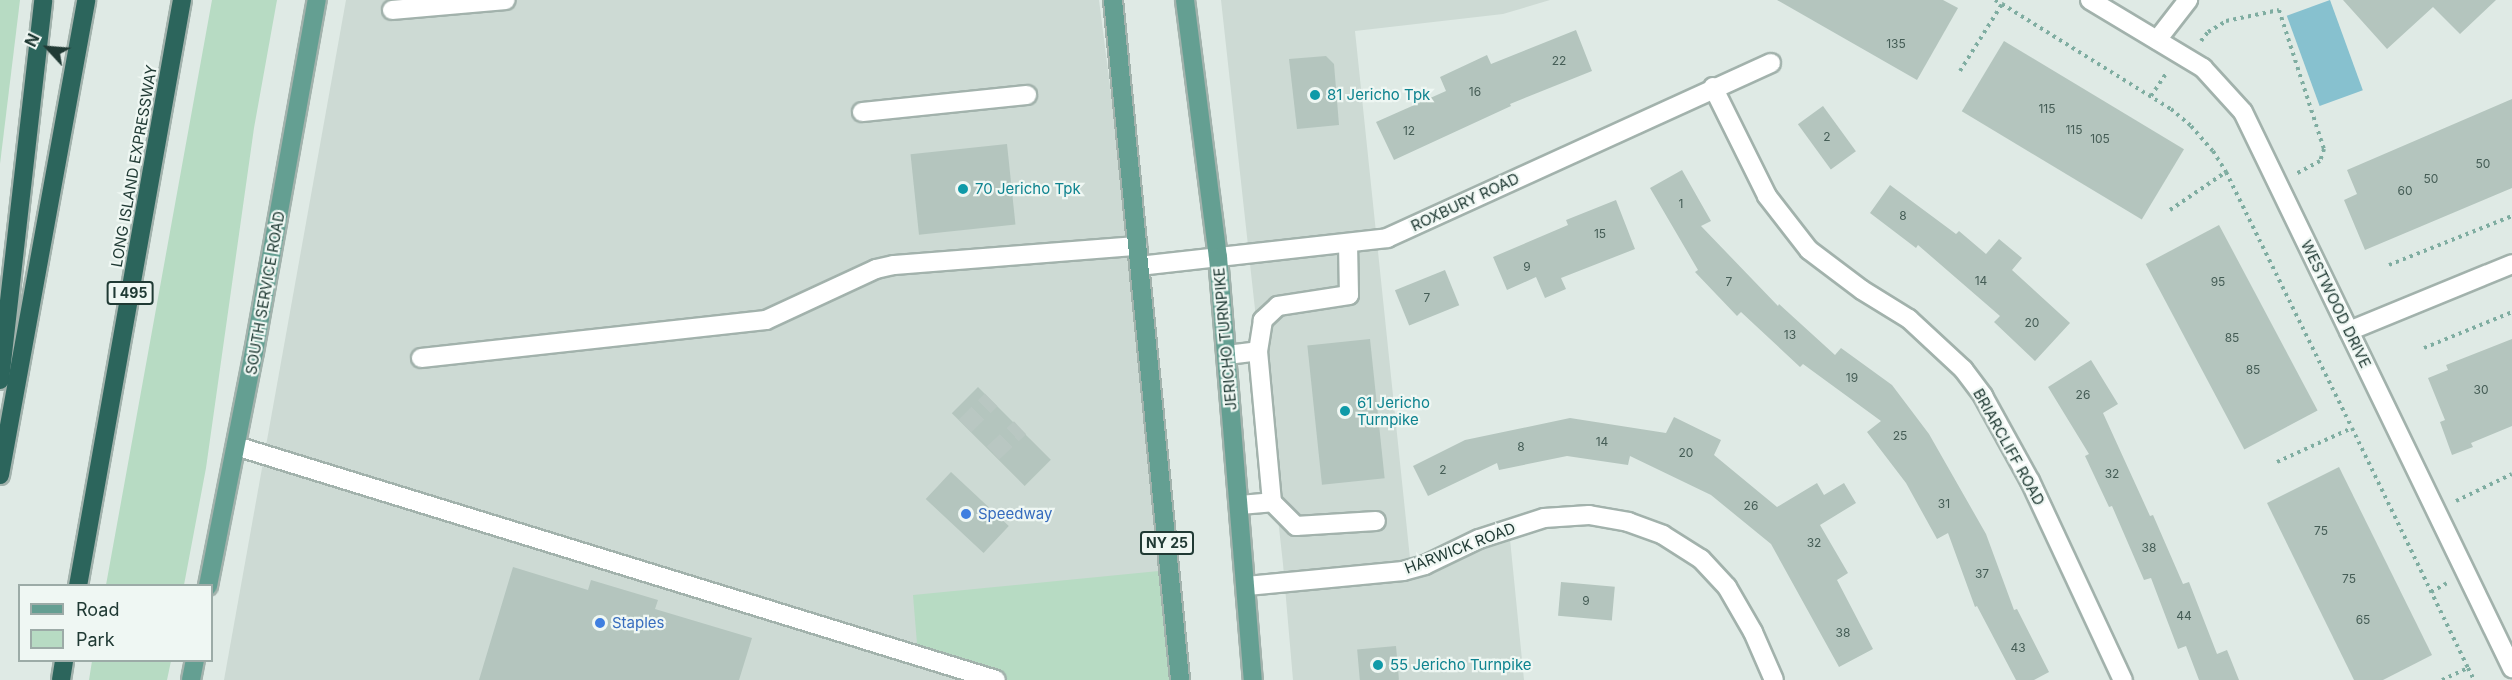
<!DOCTYPE html>
<style>
body{margin:0}
#map{position:relative;width:2512px;height:680px;overflow:hidden;background:#dfeae5;font-family:Inter,sans-serif}
div>[style]{position:absolute}
.built>*{inset:0;background:#cddad4}
.green>*{inset:0;background:#b7dbc3}
.water>*{inset:0;background:#87c1cf;transform-origin:0 0}
.building>*{inset:0;background:#b4c5be;transform-origin:0 0}
.minor-tunnel>*{height:18px;margin-top:-9px;transform-origin:0;background:repeating-linear-gradient(90deg,#b9c7c2 0 18px,transparent 0 27px)}
.path>*{height:4px;margin-top:-2px;transform-origin:0;background:repeating-linear-gradient(90deg,#7fada1 0 3px,transparent 0 7.5px)}
.roads{filter:drop-shadow(2px 0 #a2b2ac) drop-shadow(-2px 0 #a2b2ac) drop-shadow(0 2px #a2b2ac) drop-shadow(0 -2px #a2b2ac)}
.minor>*{height:18px;margin:-9px;padding:0 9px;transform-origin:9px;border-radius:9px;background:#fff}
.major>*{height:18px;margin:-9px;padding:0 9px;transform-origin:9px;border-radius:9px;background:#649f92}
.highway>*{height:18px;margin:-9px;padding:0 9px;transform-origin:9px;border-radius:9px;background:#2c655c}
.dots>*{width:16px;height:16px;translate:-50% -50%;box-sizing:border-box;border:3px solid #eff7f3;border-radius:50%}
span{translate:-50% -50%;white-space:nowrap;text-align:center;line-height:1.15;-webkit-text-stroke:4.5px #eff7f3;paint-order:stroke}
.number-label{font-size:12px;color:#455d56}
.number-label span{-webkit-text-stroke-width:0}
.shield-label span{padding:2px 4px;background:#eff7f3;border:2px solid;border-radius:4px;-webkit-text-stroke-width:0}
.shield-label{font-size:14px;color:#203a34;font-weight:700}
.culture-label{font-size:15px;color:#0d838f}
.left{translate:0 -50%;text-align:left}
.street-label{font-size:15px;color:#203a34}
.shop-label{font-size:15px;color:#366cbe}
.legend{position:absolute;left:18px;top:584px;width:195px;height:78px;box-sizing:border-box;background:#eff7f3;border:2px solid #9caba7;margin:0;padding:8px 10px;list-style:none;font-size:18px;color:#203a34}
.legend li{display:flex;align-items:center;gap:12px;height:30px}
.legend b{width:30px;border:2px solid #9caba7}
.north{position:absolute;left:18px;top:18px;width:60px;height:60px;-webkit-text-stroke:4px #eff7f3;paint-order:stroke;rotate:296deg;font-size:16px;font-weight:700;line-height:24px;text-align:center;color:#203a34}
.north::after{content:'';display:block;margin:auto;width:21px;height:27px;background:#203a34;clip-path:polygon(50% 0,100% 100%,50% 72%,0 100%)}
</style>
<div id="map">
<div class="built">
<div style="clip-path:polygon(346px 0,1099px 0,1186px 680px,224px 680px)"></div>
<div style="clip-path:polygon(1221px 0,1550px 0,1503px 14px,1355px 31px,1411px 568px,1509px 529px,1524px 680px,1293px 680px,1283px 564px)"></div>
</div>
<div class="green">
<div style="clip-path:polygon(0 0,20px 0,0 164px)"></div>
<div style="clip-path:polygon(212px 0,277px 0,254px 128px,206px 468px,184px 585px,106px 585px)"></div>
<div style="clip-path:polygon(1169px 570px,1180px 680px,996px 680px,918px 656px,913px 595px)"></div>
<div style="clip-path:polygon(92px 661px,92px 660px,171px 661px,167px 680px,89px 680px)"></div>
</div>
<div class="water">
<div style="left:2330px;top:0;width:96px;height:46px;rotate:70deg"></div>
</div>
<div class="building">
<div style="clip-path:polygon(1777px 0,1943px 0,1958px 8px,1917px 80px)"></div>
<div style="clip-path:polygon(2343px 0,2496px 0,2460px 34px,2433px 7px,2387px 49px)"></div>
<div style="clip-path:polygon(1576px 30px,1592px 71px,1510px 104px,1511px 106px,1394px 160px,1376px 122px,1446px 91px,1440px 77px,1487px 55px,1491px 64px)"></div>
<div style="left:2004px;top:41px;width:210px;height:82px;rotate:31deg"></div>
<div style="clip-path:polygon(1326px 56px,1334px 64px,1339px 125px,1297px 129px,1289px 59px)"></div>
<div style="clip-path:polygon(2512px 99px,2512px 188px,2365px 250px,2344px 200px,2357px 194px,2347px 170px)"></div>
<div style="left:1823px;top:106px;width:56px;height:31px;rotate:54deg"></div>
<div style="left:1007px;top:144px;width:81px;height:97px;rotate:84deg"></div>
<div style="clip-path:polygon(1682px 170px,1711px 221px,1701px 226px,1778px 306px,1779px 304px,1835px 355px,1841px 348px,1892px 385px,1929px 434px,1986px 534px,2014px 610px,2017px 609px,2049px 672px,2034px 680px,2016px 680px,1977px 606px,1975px 607px,1948px 533px,1937px 539px,1906px 483px,1867px 432px,1881px 421px,1803px 364px,1800px 367px,1741px 312px,1737px 316px,1695px 272px,1698px 270px,1650px 188px)"></div>
<div style="clip-path:polygon(1890px 185px,1956px 234px,1959px 231px,1986px 254px,1999px 239px,2022px 258px,2012px 270px,2070px 323px,2035px 361px,1994px 322px,2000px 316px,1918px 245px,1916px 248px,1870px 213px)"></div>
<div style="clip-path:polygon(1616px 200px,1635px 249px,1561px 278px,1566px 289px,1545px 298px,1536px 277px,1507px 290px,1493px 257px,1568px 225px,1566px 220px)"></div>
<div style="left:2219px;top:225px;width:210px;height:83px;rotate:62deg"></div>
<div style="left:1445px;top:270px;width:38px;height:54px;rotate:68deg"></div>
<div style="left:1370px;top:339px;width:140px;height:63px;rotate:84deg"></div>
<div style="clip-path:polygon(2512px 339px,2512px 426px,2471px 443px,2473px 447px,2452px 455px,2440px 422px,2445px 420px,2428px 378px,2448px 370px,2446px 365px)"></div>
<div style="clip-path:polygon(2091px 360px,2118px 404px,2103px 413px,2150px 516px,2153px 515px,2183px 584px,2189px 582px,2217px 654px,2227px 650px,2239px 680px,2199px 680px,2186px 646px,2178px 649px,2151px 578px,2144px 580px,2112px 506px,2109px 507px,2085px 456px,2089px 454px,2048px 387px)"></div>
<div style="left:978px;top:387px;width:103px;height:37px;rotate:45deg"></div>
<div style="clip-path:polygon(1674px 417px,1721px 440px,1714px 455px,1777px 507px,1817px 483px,1824px 495px,1844px 483px,1856px 503px,1820px 525px,1848px 573px,1837px 580px,1873px 649px,1839px 667px,1771px 544px,1711px 495px,1630px 456px,1628px 465px,1567px 456px,1499px 470px,1497px 463px,1428px 496px,1413px 466px,1465px 440px,1570px 418px,1666px 433px)"></div>
<div style="clip-path:polygon(2339px 467px,2432px 655px,2383px 680px,2354px 680px,2267px 503px)"></div>
<div style="left:951px;top:472px;width:79px;height:37px;rotate:43deg"></div>
<div style="clip-path:polygon(513px 567px,588px 590px,591px 580px,658px 600px,655px 609px,752px 638px,739px 680px,479px 680px)"></div>
<div style="left:1561px;top:582px;width:54px;height:34px;rotate:5deg"></div>
<div style="left:1396px;top:646px;width:34px;height:39px;rotate:85deg"></div>
</div>
<div class="minor-tunnel">
<div style="left:965px;top:426px;width:37px;rotate:-45deg"></div>
<div style="left:993px;top:453px;width:37px;rotate:-43deg"></div>
</div>
<div class="path">
<div style="left:1995px;top:0;width:8px;rotate:30deg"></div>
<div style="left:2201px;top:41px;width:11px;rotate:-52deg"></div>
<div style="left:2208px;top:32px;width:21px;rotate:-31deg"></div>
<div style="left:2226px;top:21px;width:54px;rotate:-11.7deg"></div>
<div style="left:2279px;top:10px;width:146px;rotate:72.1deg"></div>
<div style="left:2324px;top:149px;width:13px;rotate:108deg"></div>
<div style="left:2320px;top:161px;width:26px;rotate:152deg"></div>
<div style="left:1960px;top:71px;width:79px;rotate:-57.9deg"></div>
<div style="left:2002px;top:4px;width:199px;rotate:31.9deg"></div>
<div style="left:2171px;top:109px;width:26px;rotate:40deg"></div>
<div style="left:2191px;top:126px;width:33px;rotate:49deg"></div>
<div style="left:2213px;top:151px;width:25px;rotate:58deg"></div>
<div style="left:2226px;top:172px;width:285px;rotate:63.8deg"></div>
<div style="left:2151px;top:96px;width:29px;rotate:-56deg"></div>
<div style="left:2170px;top:210px;width:68px;rotate:-34.2deg"></div>
<div style="left:2389px;top:265px;width:132px;rotate:-21.7deg"></div>
<div style="left:2424px;top:348px;width:95px;rotate:-22.2deg"></div>
<div style="left:2277px;top:462px;width:82px;rotate:-24.4deg"></div>
<div style="left:2352px;top:428px;width:267px;rotate:64.2deg"></div>
<div style="left:2456px;top:501px;width:62px;rotate:-25.7deg"></div>
<div style="left:2431px;top:592px;width:18px;rotate:-29deg"></div>
<div style="left:2442px;top:680px;width:29px;rotate:-25deg"></div>
<div style="left:2468px;top:668px;width:13px;rotate:63deg"></div>
</div>
<div class="roads">
<div class="minor">
<div style="left:2090px;top:0;width:132px;rotate:31deg"></div>
<div style="left:2203px;top:68px;width:59px;rotate:47.7deg"></div>
<div style="left:2243px;top:112px;width:618px;rotate:64.18deg"></div>
<div style="left:392px;top:10px;width:114px;rotate:-5deg"></div>
<div style="left:2157px;top:40px;width:51px;rotate:-52.2deg"></div>
<div style="left:1713px;top:87px;width:122px;rotate:63.6deg"></div>
<div style="left:1767px;top:196px;width:68px;rotate:52.1deg"></div>
<div style="left:1809px;top:250px;width:66px;rotate:37deg"></div>
<div style="left:1862px;top:290px;width:55px;rotate:31.7deg"></div>
<div style="left:1909px;top:319px;width:74px;rotate:42.8deg"></div>
<div style="left:1963px;top:369px;width:34px;rotate:53deg"></div>
<div style="left:1983px;top:396px;width:97px;rotate:61.1deg"></div>
<div style="left:2030px;top:481px;width:220px;rotate:65deg"></div>
<div style="left:862px;top:112px;width:166px;rotate:-5.9deg"></div>
<div style="left:1348px;top:243px;width:52px;rotate:88.9deg"></div>
<div style="left:1349px;top:295px;width:72px;rotate:171.2deg"></div>
<div style="left:1278px;top:306px;width:21px;rotate:137deg"></div>
<div style="left:1263px;top:320px;width:31px;rotate:99deg"></div>
<div style="left:1258px;top:351px;width:152px;rotate:84.7deg"></div>
<div style="left:1272px;top:502px;width:34px;rotate:45deg"></div>
<div style="left:1296px;top:526px;width:80px;rotate:-3.6deg"></div>
<div style="left:1139px;top:266px;width:250px;rotate:-6.4deg"></div>
<div style="left:1387px;top:238px;width:422px;rotate:-24.5deg"></div>
<div style="left:2349px;top:331px;width:176px;rotate:-22.3deg"></div>
<div style="left:1227px;top:355px;width:31px;rotate:-7deg"></div>
<div style="left:421px;top:358px;width:347px;rotate:-6.3deg"></div>
<div style="left:766px;top:320px;width:121px;rotate:-24.9deg"></div>
<div style="left:876px;top:269px;width:18px;rotate:-13deg"></div>
<div style="left:894px;top:265px;width:244px;rotate:-4.5deg"></div>
<div style="left:236px;top:446px;width:795px;rotate:17.11deg"></div>
<div style="left:1240px;top:505px;width:32px;rotate:-5deg"></div>
<div style="left:1247px;top:586px;width:157px;rotate:-5.5deg"></div>
<div style="left:1403px;top:571px;width:23px;rotate:-15deg"></div>
<div style="left:1425px;top:565px;width:60px;rotate:-25.7deg"></div>
<div style="left:1479px;top:539px;width:68px;rotate:-17.9deg"></div>
<div style="left:1544px;top:518px;width:45px;rotate:-3.8deg"></div>
<div style="left:1589px;top:515px;width:40px;rotate:10deg"></div>
<div style="left:1628px;top:522px;width:37px;rotate:20deg"></div>
<div style="left:1663px;top:535px;width:45px;rotate:32.3deg"></div>
<div style="left:1701px;top:559px;width:38px;rotate:47deg"></div>
<div style="left:1727px;top:587px;width:52px;rotate:60deg"></div>
<div style="left:1753px;top:632px;width:52px;rotate:66.4deg"></div>
</div>
<div class="major">
<div style="left:1113px;top:0;width:683px;rotate:84.37deg"></div>
<div style="left:1185px;top:0;width:259px;rotate:82.7deg"></div>
<div style="left:1218px;top:257px;width:424px;rotate:85.3deg"></div>
<div style="left:208px;top:586px;width:238px;rotate:-78.9deg"></div>
<div style="left:254px;top:352px;width:358px;rotate:-79.9deg"></div>
<div style="left:191px;top:680px;width:20px;rotate:-79deg"></div>
</div>
<div class="highway">
<div style="left:0;top:380px;width:382px;rotate:-83.5deg"></div>
<div style="left:0;top:475px;width:483px;rotate:-79.7deg"></div>
<div style="left:78px;top:586px;width:595px;rotate:-79.94deg"></div>
<div style="left:61px;top:680px;width:20px;rotate:-81deg"></div>
</div>
</div>
<div class="dots">
<div style="left:1315px;top:95px;background:#0f9aa8"></div>
<div style="left:963px;top:189px;background:#0f9aa8"></div>
<div style="left:1345px;top:411px;background:#0f9aa8"></div>
<div style="left:966px;top:514px;background:#3f7fe0"></div>
<div style="left:600px;top:623px;background:#3f7fe0"></div>
<div style="left:1378px;top:665px;background:#0f9aa8"></div>
</div>
<div class="number-label">
<span style="left:1896px;top:44px">135</span>
<span style="left:1559px;top:61px">22</span>
<span style="left:1475px;top:92px">16</span>
<span style="left:2047px;top:109px">115</span>
<span style="left:2074px;top:130px">115</span>
<span style="left:1409px;top:131px">12</span>
<span style="left:1827px;top:137px">2</span>
<span style="left:2100px;top:139px">105</span>
<span style="left:2483px;top:164px">50</span>
<span style="left:2431px;top:179px">50</span>
<span style="left:2405px;top:191px">60</span>
<span style="left:1681px;top:204px">1</span>
<span style="left:1903px;top:216px">8</span>
<span style="left:1600px;top:234px">15</span>
<span style="left:1527px;top:267px">9</span>
<span style="left:1981px;top:281px">14</span>
<span style="left:1729px;top:282px">7</span>
<span style="left:2218px;top:282px">95</span>
<span style="left:1427px;top:298px">7</span>
<span style="left:2032px;top:323px">20</span>
<span style="left:1790px;top:335px">13</span>
<span style="left:2232px;top:338px">85</span>
<span style="left:2253px;top:370px">85</span>
<span style="left:1852px;top:378px">19</span>
<span style="left:2481px;top:390px">30</span>
<span style="left:2083px;top:395px">26</span>
<span style="left:1900px;top:436px">25</span>
<span style="left:1602px;top:442px">14</span>
<span style="left:1521px;top:447px">8</span>
<span style="left:1686px;top:453px">20</span>
<span style="left:1443px;top:470px">2</span>
<span style="left:2112px;top:474px">32</span>
<span style="left:1944px;top:504px">31</span>
<span style="left:1751px;top:506px">26</span>
<span style="left:2321px;top:531px">75</span>
<span style="left:1814px;top:543px">32</span>
<span style="left:2149px;top:548px">38</span>
<span style="left:1982px;top:574px">37</span>
<span style="left:2349px;top:579px">75</span>
<span style="left:1586px;top:601px">9</span>
<span style="left:2184px;top:616px">44</span>
<span style="left:2363px;top:620px">65</span>
<span style="left:1843px;top:633px">38</span>
<span style="left:2018px;top:648px">43</span>
</div>
<div class="shield-label">
<span style="left:130px;top:293px">I 495</span>
<span style="left:1167px;top:543px">NY 25</span>
</div>
<div class="culture-label">
<span class="left" style="left:1327px;top:95px">81 Jericho Tpk</span>
<span class="left" style="left:975px;top:189px">70 Jericho Tpk</span>
<span class="left" style="left:1357px;top:411px">61 Jericho<br>Turnpike</span>
<span class="left" style="left:1390px;top:665px">55 Jericho Turnpike</span>
</div>
<div class="street-label">
<span style="left:134px;top:166px;rotate:-80deg">LONG ISLAND EXPRESSWAY</span>
<span style="left:1465px;top:202px;rotate:-25deg">ROXBURY ROAD</span>
<span style="left:265px;top:293px;rotate:-80deg">SOUTH SERVICE ROAD</span>
<span style="left:2336px;top:304px;rotate:64deg">WESTWOOD DRIVE</span>
<span style="left:1225px;top:339px;rotate:-95deg">JERICHO TURNPIKE</span>
<span style="left:2009px;top:447px;rotate:61deg">BRIARCLIFF ROAD</span>
<span style="left:1460px;top:548px;rotate:-21deg">HARWICK ROAD</span>
</div>
<div class="shop-label">
<span class="left" style="left:978px;top:514px">Speedway</span>
<span class="left" style="left:612px;top:623px">Staples</span>
</div>
<ul class="legend">
<li><b style="height:8px;background:#649f92"></b>Road</li>
<li><b style="height:16px;background:#b7dbc3"></b>Park</li>
</ul>
<div class="north">N</div>
</div>
